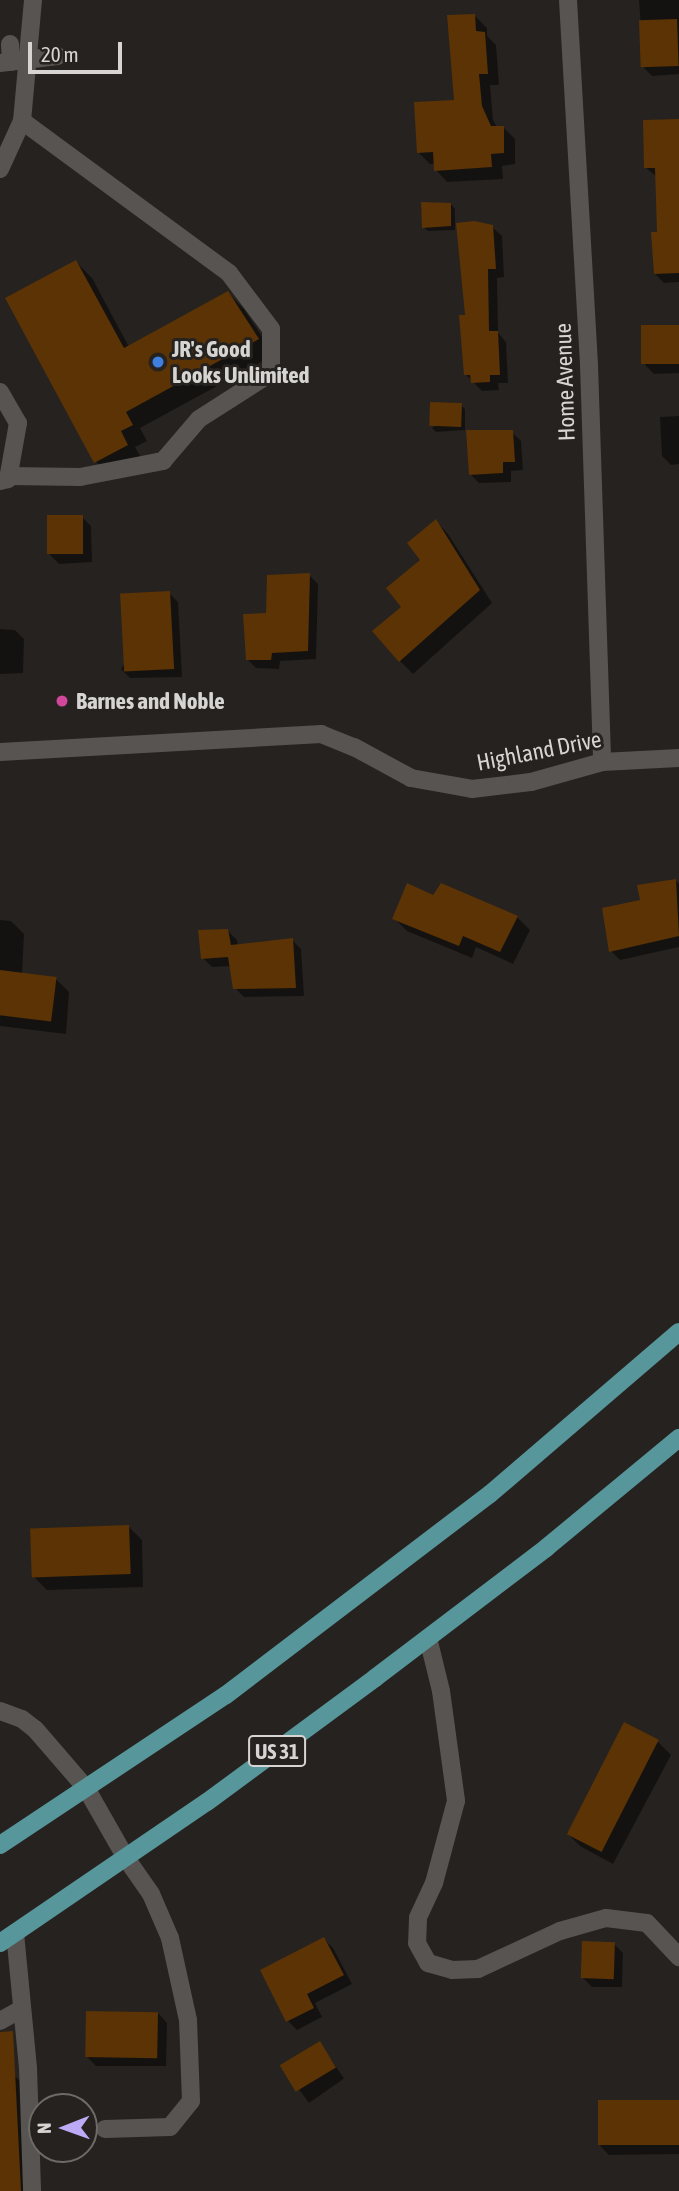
<!DOCTYPE html>
<style>
body{margin:0}
#map{position:relative;width:679px;height:2191px;overflow:hidden;background:#26221f;font-family:"Asap Condensed",sans-serif}
div>[style]{position:absolute}
.shadow>*{inset:0;background:#0007;transform-origin:0 0}
.building>*{inset:0;background:#5b3305;transform-origin:0 0}
.lane>*{height:18px;margin:-9px;padding:0 9px;transform-origin:9px;border-radius:9px;background:#585451}
.street>*{height:18px;margin:-9px;padding:0 9px;transform-origin:9px;border-radius:9px;background:#585451}
.primary>*{height:18px;margin:-9px;padding:0 9px;transform-origin:9px;border-radius:9px;background:#57969b}
.dots>*{width:19px;height:19px;translate:-50% -50%;box-sizing:border-box;border:4px solid #26221f;border-radius:50%}
span{translate:-50% -50%;white-space:nowrap;text-align:center;line-height:1.15;-webkit-text-stroke:6px #26221f;paint-order:stroke}
.shield-label span{padding:2px 5px;background:#26221f;border:2px solid;border-radius:5px;-webkit-text-stroke-width:0}
.shield-label{font-size:21px;color:#d7d5d3;font-weight:700}
.poi-label{font-size:23px;color:#d7d5d3;font-weight:700}
.left{translate:0 -50%;text-align:left}
.street-label{font-size:23px;color:#d7d5d3}
.north{position:absolute;left:28px;top:2093px;width:70px;height:70px;box-sizing:border-box;background:#26221f;border:2px solid #6d6a67;border-radius:50%;rotate:269deg;font-size:19px;font-weight:700;line-height:28px;text-align:center;color:#d7d5d3}
.north::after{content:'';display:block;margin:auto;width:24px;height:32px;background:#bcaaf6;clip-path:polygon(50% 0,100% 100%,50% 72%,0 100%)}
.scale{position:absolute;left:28px;top:42px;width:94px;height:32px;box-sizing:border-box;border:4px solid #d7d5d3;border-top:0;padding-left:9px;font-size:21px;line-height:24px;white-space:nowrap;color:#d7d5d3;-webkit-text-stroke:5px #26221f;paint-order:stroke}
</style>
<div id="map">
<div class="shadow">
<div style="clip-path:polygon(639px 0,679px 0,679px 74px,652px 76px,644px 68px)"></div>
<div style="clip-path:polygon(475px 16px,487px 28px,487px 36px,496px 45px,499px 85px,490px 85px,493px 120px,497px 127px,503px 127px,515px 139px,515px 164px,502px 166px,503px 179px,447px 182px,436px 170px,435px 164px,430px 164px,418px 152px,456px 102px)"></div>
<div style="clip-path:polygon(679px 120px,679px 282px,664px 283px,655px 274px,659px 233px,657px 177px,646px 168px)"></div>
<div style="clip-path:polygon(451px 204px,455px 209px,455px 230px,428px 231px,423px 227px)"></div>
<div style="clip-path:polygon(492px 227px,502px 236px,504px 277px,497px 278px,498px 333px,506px 342px,508px 383px,498px 383px,499px 390px,482px 391px,466px 375px,467px 316px)"></div>
<div style="clip-path:polygon(76px 262px,92px 278px,129px 347px,228px 293px,244px 309px,274px 355px,140px 428px,147px 441px,135px 447px,143px 461px,112px 478px,96px 462px)"></div>
<div style="clip-path:polygon(679px 327px,679px 373px,654px 374px,645px 365px)"></div>
<div style="clip-path:polygon(461px 405px,465px 409px,465px 430px,436px 432px,432px 428px)"></div>
<div style="clip-path:polygon(679px 416px,679px 464px,671px 465px,662px 456px,660px 417px)"></div>
<div style="clip-path:polygon(512px 432px,521px 441px,523px 470px,511px 471px,511px 482px,479px 483px,470px 474px)"></div>
<div style="clip-path:polygon(82px 517px,91px 526px,92px 562px,59px 564px,50px 555px)"></div>
<div style="clip-path:polygon(436px 521px,448px 534px,492px 603px,413px 674px,400px 661px,403px 607px)"></div>
<div style="clip-path:polygon(309px 575px,318px 584px,316px 659px,280px 661px,279px 669px,256px 668px,247px 659px,268px 614px)"></div>
<div style="clip-path:polygon(169px 593px,178px 602px,182px 677px,130px 678px,121px 669px)"></div>
<div style="clip-path:polygon(0 629px,15px 630px,24px 639px,23px 673px,0 674px)"></div>
<div style="clip-path:polygon(676px 881px,679px 884px,679px 947px,620px 960px,611px 951px,642px 901px)"></div>
<div style="clip-path:polygon(433px 897px,517px 917px,530px 930px,513px 964px,476px 947px,472px 958px,407px 931px,394px 918px)"></div>
<div style="clip-path:polygon(0 920px,11px 921px,24px 934px,22px 974px,56px 979px,69px 992px,66px 1034px,0 1026px)"></div>
<div style="clip-path:polygon(228px 931px,237px 940px,238px 946px,292px 940px,301px 949px,304px 996px,244px 997px,235px 988px,231px 966px,212px 967px,203px 958px)"></div>
<div style="clip-path:polygon(129px 1527px,142px 1540px,143px 1587px,47px 1590px,34px 1577px)"></div>
<div style="clip-path:polygon(658px 1742px,671px 1755px,613px 1864px,580px 1846px,567px 1833px)"></div>
<div style="clip-path:polygon(324px 1939px,333px 1948px,352px 1984px,315px 2003px,322px 2017px,297px 2030px,288px 2021px)"></div>
<div style="clip-path:polygon(614px 1944px,623px 1953px,622px 1987px,592px 1987px,583px 1978px)"></div>
<div style="clip-path:polygon(158px 2013px,167px 2023px,166px 2066px,96px 2066px,87px 2057px)"></div>
<div style="left:320px;top:2044px;width:42px;height:43px;rotate:55deg"></div>
<div style="clip-path:polygon(0 2077px,16px 2077px,29px 2090px,32px 2191px,0 2191px)"></div>
<div style="clip-path:polygon(679px 2102px,679px 2154px,609px 2155px,600px 2146px)"></div>
</div>
<div class="building">
<div style="clip-path:polygon(475px 14px,476px 31px,485px 32px,488px 74px,479px 74px,482px 106px,491px 126px,504px 126px,504px 153px,491px 154px,492px 167px,434px 171px,433px 152px,417px 153px,414px 102px,454px 100px,447px 15px)"></div>
<div style="left:677px;top:19px;width:47px;height:38px;rotate:88deg"></div>
<div style="clip-path:polygon(679px 119px,679px 273px,654px 274px,651px 232px,657px 232px,655px 168px,644px 168px,643px 120px)"></div>
<div style="clip-path:polygon(421px 202px,451px 203px,451px 226px,422px 228px)"></div>
<div style="clip-path:polygon(474px 221px,493px 225px,496px 269px,488px 269px,489px 331px,498px 331px,500px 375px,490px 375px,490px 382px,471px 383px,470px 375px,464px 375px,459px 315px,465px 315px,456px 223px)"></div>
<div style="clip-path:polygon(76px 260px,124px 348px,228px 291px,259px 339px,126px 412px,133px 425px,121px 431px,128px 445px,94px 463px,5px 298px)"></div>
<div style="left:679px;top:325px;width:39px;height:38px;rotate:90deg"></div>
<div style="left:462px;top:403px;width:24px;height:32px;rotate:92deg"></div>
<div style="clip-path:polygon(466px 430px,513px 430px,515px 462px,503px 462px,503px 473px,469px 475px)"></div>
<div style="left:83px;top:515px;width:39px;height:36px;rotate:90deg"></div>
<div style="clip-path:polygon(436px 519px,480px 590px,399px 662px,372px 631px,401px 607px,386px 588px,420px 560px,407px 543px)"></div>
<div style="clip-path:polygon(310px 573px,308px 651px,272px 653px,271px 660px,246px 660px,243px 614px,266px 613px,267px 575px)"></div>
<div style="left:170px;top:591px;width:78px;height:50px;rotate:87deg"></div>
<div style="clip-path:polygon(676px 879px,679px 936px,609px 952px,602px 908px,640px 900px,637px 885px)"></div>
<div style="clip-path:polygon(407px 883px,433px 895px,441px 883px,518px 916px,500px 952px,463px 936px,459px 946px,392px 919px)"></div>
<div style="clip-path:polygon(228px 929px,231px 945px,293px 938px,296px 988px,233px 989px,228px 957px,201px 959px,198px 930px)"></div>
<div style="left:0;top:970px;width:57px;height:45px;rotate:7deg"></div>
<div style="left:129px;top:1525px;width:49px;height:99px;rotate:88deg"></div>
<div style="left:624px;top:1722px;width:39px;height:126px;rotate:27deg"></div>
<div style="clip-path:polygon(324px 1937px,344px 1975px,307px 1994px,314px 2008px,286px 2022px,260px 1970px)"></div>
<div style="left:582px;top:1941px;width:33px;height:37px;rotate:2deg"></div>
<div style="left:86px;top:2011px;width:72px;height:46px;rotate:1deg"></div>
<div style="clip-path:polygon(13px 2031px,21px 2191px,0 2191px,0 2032px)"></div>
<div style="left:320px;top:2041px;width:31px;height:47px;rotate:59deg"></div>
<div style="left:679px;top:2100px;width:45px;height:81px;rotate:90deg"></div>
</div>
<div class="lane">
<div style="left:10px;top:44px;width:18px;rotate:87deg"></div>
<div style="left:0;top:63px;width:58px;rotate:-6.9deg"></div>
<div style="left:0;top:392px;width:36px;rotate:60deg"></div>
<div style="left:18px;top:423px;width:57px;rotate:100.1deg"></div>
<div style="left:8px;top:479px;width:8px;rotate:166deg"></div>
<div style="left:9px;top:476px;width:71px;rotate:0.8deg"></div>
<div style="left:80px;top:477px;width:85px;rotate:-10.9deg"></div>
<div style="left:163px;top:461px;width:55px;rotate:-49.4deg"></div>
<div style="left:199px;top:419px;width:85px;rotate:-32.6deg"></div>
<div style="left:271px;top:373px;width:44px;rotate:-90deg"></div>
<div style="left:271px;top:329px;width:70px;rotate:-126.9deg"></div>
<div style="left:229px;top:273px;width:257px;rotate:-143.7deg"></div>
<div style="left:428px;top:1638px;width:55px;rotate:76.2deg"></div>
<div style="left:441px;top:1691px;width:111px;rotate:82.2deg"></div>
<div style="left:456px;top:1801px;width:85px;rotate:105deg"></div>
<div style="left:434px;top:1883px;width:38px;rotate:115deg"></div>
<div style="left:418px;top:1918px;width:25px;rotate:92deg"></div>
<div style="left:417px;top:1943px;width:23px;rotate:61deg"></div>
<div style="left:428px;top:1963px;width:25px;rotate:16deg"></div>
<div style="left:452px;top:1970px;width:26px;rotate:-2deg"></div>
<div style="left:478px;top:1969px;width:90px;rotate:-24.9deg"></div>
<div style="left:560px;top:1931px;width:48px;rotate:-15.8deg"></div>
<div style="left:606px;top:1918px;width:41px;rotate:7deg"></div>
<div style="left:647px;top:1923px;width:47px;rotate:46.7deg"></div>
<div style="left:15px;top:1933px;width:136px;rotate:84.5deg"></div>
<div style="left:28px;top:2068px;width:123px;rotate:88.1deg"></div>
<div style="left:0;top:2021px;width:25px;rotate:-29deg"></div>
<div style="left:105px;top:2129px;width:65px;rotate:-1.8deg"></div>
<div style="left:170px;top:2127px;width:33px;rotate:-51deg"></div>
<div style="left:191px;top:2101px;width:81px;rotate:-92.1deg"></div>
<div style="left:188px;top:2020px;width:84px;rotate:-102.4deg"></div>
<div style="left:170px;top:1938px;width:48px;rotate:-113.4deg"></div>
<div style="left:151px;top:1894px;width:44px;rotate:-124.8deg"></div>
</div>
<div class="street">
<div style="left:568px;top:0;width:366px;rotate:86.7deg"></div>
<div style="left:589px;top:365px;width:397px;rotate:88.1deg"></div>
<div style="left:0;top:169px;width:53px;rotate:-65.4deg"></div>
<div style="left:22px;top:121px;width:121px;rotate:-84.8deg"></div>
<div style="left:0;top:752px;width:322px;rotate:-3.2deg"></div>
<div style="left:321px;top:734px;width:35px;rotate:22deg"></div>
<div style="left:354px;top:747px;width:65px;rotate:28.5deg"></div>
<div style="left:411px;top:778px;width:62px;rotate:10.2deg"></div>
<div style="left:472px;top:789px;width:59px;rotate:-6.8deg"></div>
<div style="left:531px;top:782px;width:74px;rotate:-15.7deg"></div>
<div style="left:602px;top:762px;width:77px;rotate:-3deg"></div>
<div style="left:0;top:1711px;width:23px;rotate:20deg"></div>
<div style="left:22px;top:1719px;width:16px;rotate:38deg"></div>
<div style="left:35px;top:1729px;width:78px;rotate:49.2deg"></div>
<div style="left:86px;top:1788px;width:81px;rotate:60.3deg"></div>
</div>
<div class="primary">
<div style="left:0;top:1845px;width:271px;rotate:-33.6deg"></div>
<div style="left:226px;top:1695px;width:332px;rotate:-37.3deg"></div>
<div style="left:490px;top:1494px;width:249px;rotate:-40.6deg"></div>
<div style="left:0;top:1943px;width:250px;rotate:-34.3deg"></div>
<div style="left:207px;top:1802px;width:209px;rotate:-36.4deg"></div>
<div style="left:375px;top:1678px;width:215px;rotate:-37.2deg"></div>
<div style="left:546px;top:1548px;width:173px;rotate:-39.6deg"></div>
</div>
<div class="dots">
<div style="left:158px;top:362px;background:#3f7fe0"></div>
<div style="left:62px;top:701px;background:#d1479c"></div>
</div>
<div class="shield-label">
<span style="left:277px;top:1751px">US 31</span>
</div>
<div class="poi-label">
<span class="left" style="left:172px;top:362px">JR's Good<br>Looks Unlimited</span>
<span class="left" style="left:76px;top:701px">Barnes and Noble</span>
</div>
<div class="street-label">
<span style="left:565px;top:382px;rotate:-92deg">Home Avenue</span>
<span style="left:539px;top:751px;rotate:-11deg">Highland Drive</span>
</div>
<div class="north">N</div>
<div class="scale">20 m</div>
</div>
